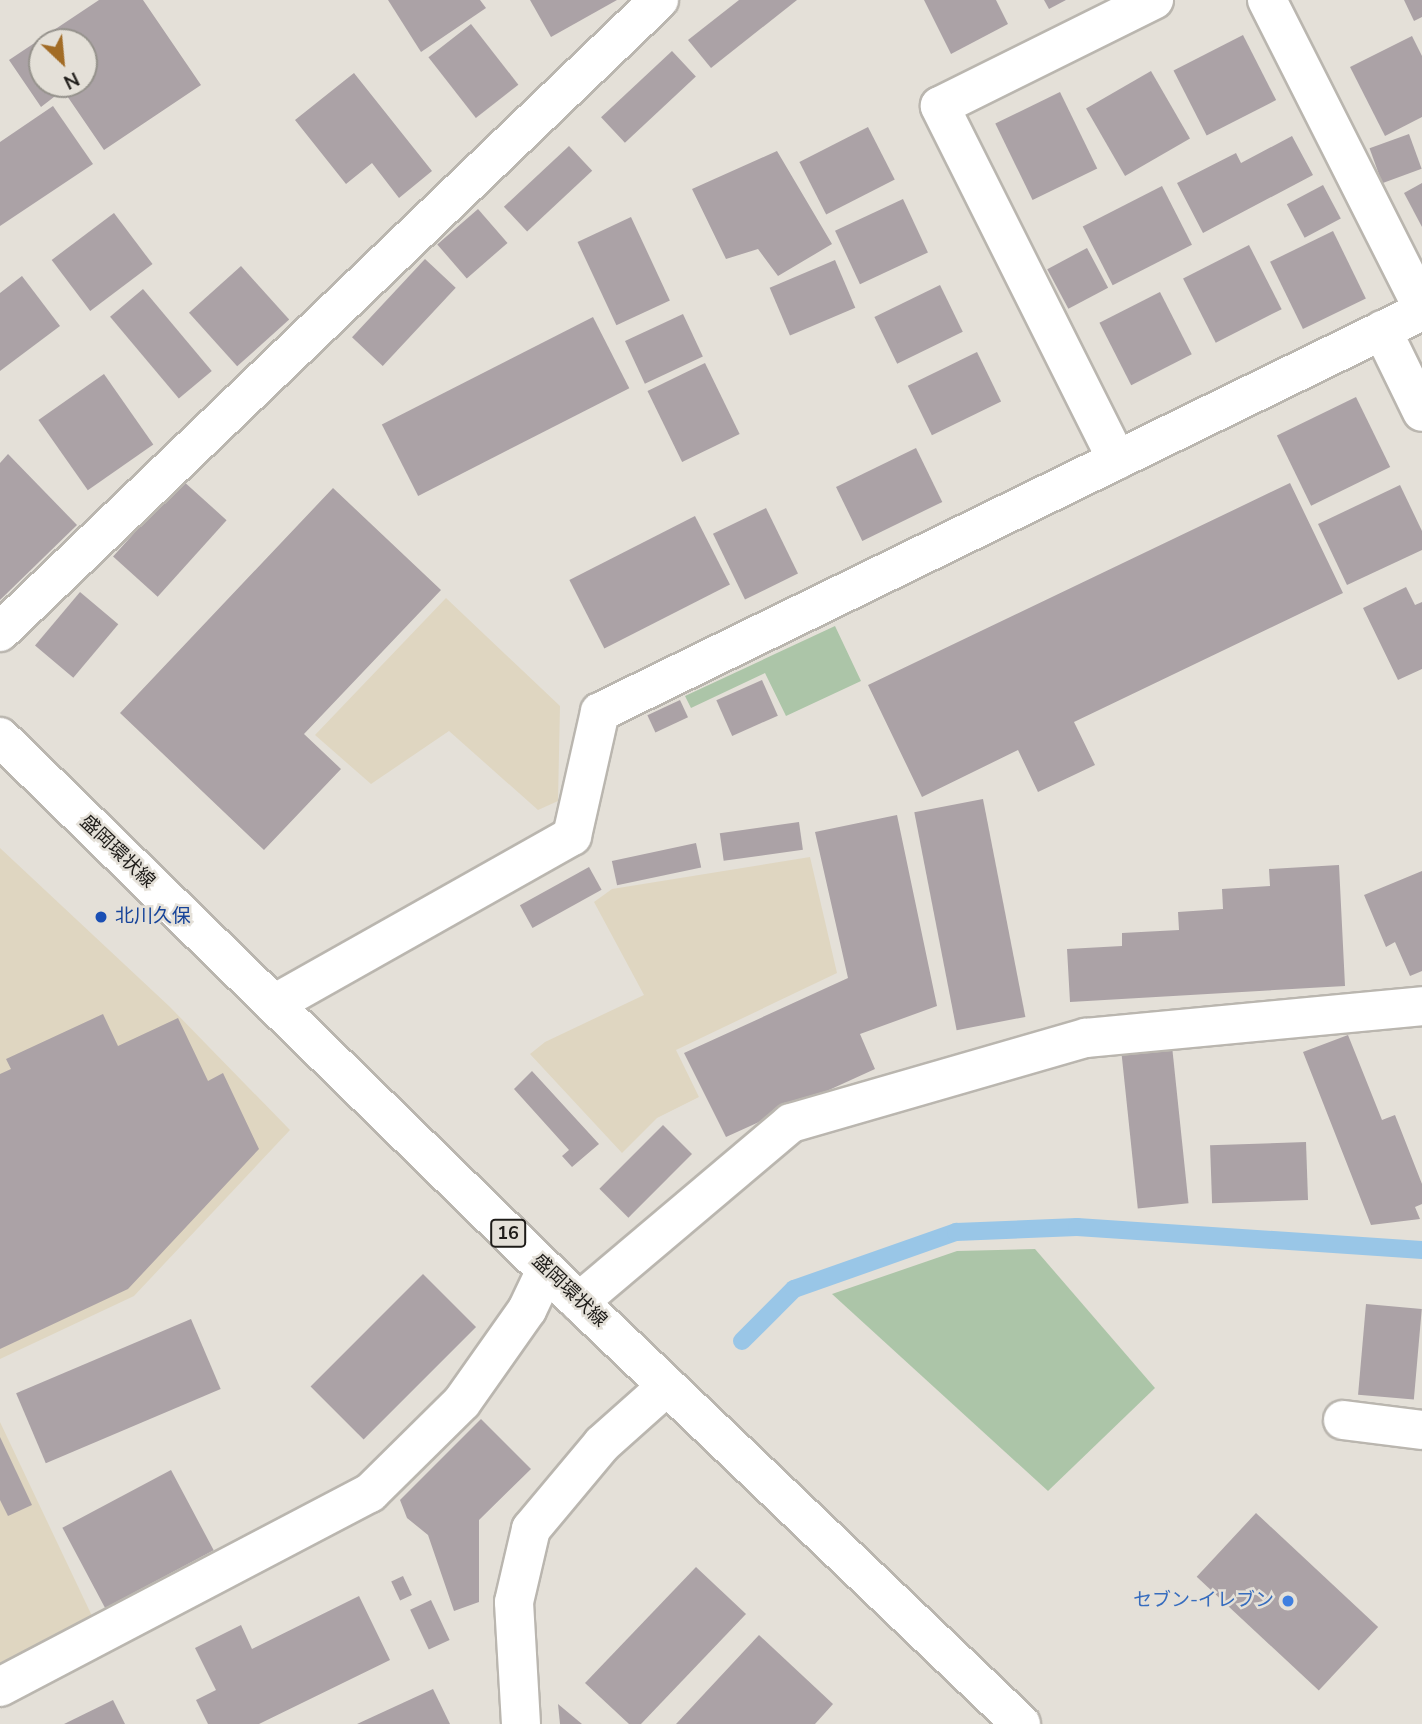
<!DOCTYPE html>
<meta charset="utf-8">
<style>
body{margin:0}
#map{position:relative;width:1422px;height:1724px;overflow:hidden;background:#e4e0d8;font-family:"Nunito Sans","Noto Sans JP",sans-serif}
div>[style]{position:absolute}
.commercial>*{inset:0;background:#dfd6c1}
.green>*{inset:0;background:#acc5a8}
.stream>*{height:18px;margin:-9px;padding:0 9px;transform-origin:9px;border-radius:9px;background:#99c6e7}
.building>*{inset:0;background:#aba2a6;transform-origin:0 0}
.roads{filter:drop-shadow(2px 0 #bab6af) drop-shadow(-2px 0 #bab6af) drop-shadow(0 2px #bab6af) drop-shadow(0 -2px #bab6af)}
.minor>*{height:38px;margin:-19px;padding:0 19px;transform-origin:19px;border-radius:19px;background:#fff}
.major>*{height:38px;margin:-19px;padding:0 19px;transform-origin:19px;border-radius:19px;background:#fff}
.dots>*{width:19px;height:19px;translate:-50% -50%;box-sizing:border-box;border:4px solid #e4e0d8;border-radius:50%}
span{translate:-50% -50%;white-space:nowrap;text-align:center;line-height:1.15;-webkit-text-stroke:5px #e4e0d8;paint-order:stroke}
.shield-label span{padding:2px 5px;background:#e4e0d8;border:2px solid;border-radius:5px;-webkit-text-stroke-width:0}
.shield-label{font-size:18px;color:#1e1c19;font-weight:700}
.street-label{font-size:19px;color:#1e1c19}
.transit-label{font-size:19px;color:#164399}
.left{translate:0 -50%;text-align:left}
.shop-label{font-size:19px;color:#366cbe}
.right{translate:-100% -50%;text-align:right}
.north{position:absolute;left:28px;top:28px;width:70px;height:70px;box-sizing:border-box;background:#e4e0d8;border:2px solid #95928c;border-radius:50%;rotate:154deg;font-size:19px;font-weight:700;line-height:28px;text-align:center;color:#1e1c19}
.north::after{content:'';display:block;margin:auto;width:24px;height:32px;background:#a26c26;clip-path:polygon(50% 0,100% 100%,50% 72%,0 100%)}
</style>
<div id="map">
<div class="commercial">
<div style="clip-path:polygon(446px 598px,560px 706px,558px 801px,538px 810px,449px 731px,371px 784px,315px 735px)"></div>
<div style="clip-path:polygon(0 848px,170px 1007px,290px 1130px,134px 1296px,0 1359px)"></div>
<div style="clip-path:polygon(810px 857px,837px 973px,676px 1050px,699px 1097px,657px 1118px,622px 1153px,530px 1054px,545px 1042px,644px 995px,594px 902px,612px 889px)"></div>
<div style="clip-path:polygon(0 1422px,93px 1618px,0 1667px)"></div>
</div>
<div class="green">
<div style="clip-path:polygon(835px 626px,861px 681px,786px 716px,765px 673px,691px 708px,685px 696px)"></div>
<div style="clip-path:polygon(1035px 1249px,1155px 1388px,1048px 1491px,832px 1294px,957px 1251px)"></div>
</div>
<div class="stream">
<div style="left:742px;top:1341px;width:74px;rotate:-45deg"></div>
<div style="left:794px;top:1289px;width:172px;rotate:-19.4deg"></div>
<div style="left:956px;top:1232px;width:121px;rotate:-2.4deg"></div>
<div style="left:1077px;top:1227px;width:346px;rotate:3.8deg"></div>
</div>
<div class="building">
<div style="clip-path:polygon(evenodd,99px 0,143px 0,201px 85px,104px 150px,63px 90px,41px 107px,9px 60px,99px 0,42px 42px,84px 42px,84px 84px,42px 84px,42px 42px)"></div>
<div style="clip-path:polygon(388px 0,480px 0,486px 8px,421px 52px)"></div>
<div style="clip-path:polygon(530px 0,617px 0,551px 37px)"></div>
<div style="clip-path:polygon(739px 0,797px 0,711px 68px,688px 40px)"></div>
<div style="clip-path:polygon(924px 0,996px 0,1008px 24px,951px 54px)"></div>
<div style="clip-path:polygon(1044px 0,1066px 0,1049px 9px)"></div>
<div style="clip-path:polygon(1404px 0,1422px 0,1422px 17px,1414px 21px)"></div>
<div style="left:471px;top:24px;width:77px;height:54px;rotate:52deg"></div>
<div style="left:1243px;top:35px;width:73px;height:78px;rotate:63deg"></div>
<div style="clip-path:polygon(1412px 36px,1422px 56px,1422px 117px,1385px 136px,1350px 67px)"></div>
<div style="left:672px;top:51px;width:35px;height:97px;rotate:47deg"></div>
<div style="left:1151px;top:71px;width:78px;height:75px;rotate:60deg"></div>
<div style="clip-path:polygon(354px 73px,432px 171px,399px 198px,372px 163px,346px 184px,295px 120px)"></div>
<div style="left:1060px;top:92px;width:85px;height:72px;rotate:64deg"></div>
<div style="clip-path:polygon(53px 106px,93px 164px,0 226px,0 142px)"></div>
<div style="left:868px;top:127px;width:59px;height:77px;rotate:63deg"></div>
<div style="left:1409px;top:134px;width:37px;height:42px;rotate:70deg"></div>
<div style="clip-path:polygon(1292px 136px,1313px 175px,1203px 233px,1177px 183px,1236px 153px,1241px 163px)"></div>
<div style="left:569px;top:146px;width:34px;height:89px;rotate:47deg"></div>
<div style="clip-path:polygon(777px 151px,832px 244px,778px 276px,758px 249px,726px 259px,692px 189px)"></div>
<div style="clip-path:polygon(1422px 183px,1422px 227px,1404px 193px)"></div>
<div style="left:1323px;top:185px;width:38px;height:41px;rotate:62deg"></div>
<div style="left:1162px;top:186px;width:66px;height:89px;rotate:63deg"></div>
<div style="left:903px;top:199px;width:59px;height:75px;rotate:65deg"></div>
<div style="left:478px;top:209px;width:45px;height:54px;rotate:49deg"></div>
<div style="left:114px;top:213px;width:64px;height:78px;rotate:53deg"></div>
<div style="left:631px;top:217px;width:92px;height:59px;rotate:65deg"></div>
<div style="left:1333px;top:231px;width:75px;height:70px;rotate:64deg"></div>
<div style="left:1249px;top:245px;width:72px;height:74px;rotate:63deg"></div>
<div style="left:1087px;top:248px;width:45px;height:45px;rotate:62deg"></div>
<div style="left:425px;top:259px;width:42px;height:107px;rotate:43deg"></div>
<div style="left:835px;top:260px;width:52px;height:71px;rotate:67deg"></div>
<div style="left:241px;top:266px;width:72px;height:70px;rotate:48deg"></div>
<div style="clip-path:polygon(22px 276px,60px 326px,0 371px,0 293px)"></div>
<div style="left:940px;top:285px;width:52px;height:73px;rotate:64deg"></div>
<div style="left:143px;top:289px;width:107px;height:43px;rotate:50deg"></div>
<div style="left:1160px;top:292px;width:70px;height:68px;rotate:63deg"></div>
<div style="left:683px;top:314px;width:47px;height:64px;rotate:65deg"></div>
<div style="left:593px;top:317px;width:80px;height:237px;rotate:63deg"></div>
<div style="left:977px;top:352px;width:55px;height:77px;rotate:64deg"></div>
<div style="left:705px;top:363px;width:79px;height:64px;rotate:64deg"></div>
<div style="left:104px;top:374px;width:86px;height:80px;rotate:55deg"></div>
<div style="left:1356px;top:397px;width:78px;height:88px;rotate:64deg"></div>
<div style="left:916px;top:448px;width:60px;height:89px;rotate:64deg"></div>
<div style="clip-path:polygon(8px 454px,77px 525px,0 600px,0 463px)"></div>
<div style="left:182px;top:480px;width:60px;height:103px;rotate:42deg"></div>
<div style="clip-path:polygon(1290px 483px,1343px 593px,1074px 722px,1095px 765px,1038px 792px,1018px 750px,922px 797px,868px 685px)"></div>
<div style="clip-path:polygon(1400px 485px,1422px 531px,1422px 550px,1347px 585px,1318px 524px)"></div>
<div style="clip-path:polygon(333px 488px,441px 590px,304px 734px,341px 769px,264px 850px,120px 713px)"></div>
<div style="left:766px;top:508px;width:73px;height:59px;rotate:64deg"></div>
<div style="left:695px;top:516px;width:77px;height:141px;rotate:63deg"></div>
<div style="clip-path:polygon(1406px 587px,1415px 605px,1422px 602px,1422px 669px,1398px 680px,1363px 608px)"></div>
<div style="left:80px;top:592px;width:50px;height:70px;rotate:40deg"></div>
<div style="left:762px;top:680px;width:39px;height:50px;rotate:66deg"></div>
<div style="left:680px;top:700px;width:19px;height:36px;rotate:65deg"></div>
<div style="left:983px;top:799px;width:222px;height:70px;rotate:79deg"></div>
<div style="clip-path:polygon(897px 815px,937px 1006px,860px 1034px,875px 1069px,726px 1137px,684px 1053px,848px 978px,815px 832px)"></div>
<div style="left:799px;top:822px;width:28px;height:80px;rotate:82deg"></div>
<div style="left:696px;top:843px;width:25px;height:86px;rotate:78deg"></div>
<div style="clip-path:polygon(1339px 865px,1345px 986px,1070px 1002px,1067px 949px,1122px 946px,1122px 933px,1179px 930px,1178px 912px,1223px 909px,1222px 889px,1270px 886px,1269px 869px)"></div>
<div style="left:589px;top:867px;width:26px;height:79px;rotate:61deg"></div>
<div style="clip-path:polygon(1422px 871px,1422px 971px,1410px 976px,1395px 942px,1386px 947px,1364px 895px)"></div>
<div style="clip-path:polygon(103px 1014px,118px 1046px,178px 1018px,208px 1081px,223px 1073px,259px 1149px,128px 1289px,0 1349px,0 1074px,11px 1069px,6px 1059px)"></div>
<div style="clip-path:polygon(1348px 1035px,1382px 1120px,1395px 1115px,1422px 1184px,1422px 1204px,1415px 1207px,1420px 1219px,1371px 1225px,1303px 1052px)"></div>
<div style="left:1172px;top:1046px;width:158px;height:51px;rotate:84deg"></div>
<div style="clip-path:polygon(532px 1071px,599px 1144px,572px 1167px,562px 1156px,569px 1150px,514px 1089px)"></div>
<div style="left:663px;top:1125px;width:41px;height:90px;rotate:45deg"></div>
<div style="left:1306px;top:1142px;width:58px;height:96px;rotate:88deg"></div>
<div style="left:423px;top:1274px;width:75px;height:159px;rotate:45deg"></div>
<div style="left:1366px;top:1304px;width:56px;height:91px;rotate:5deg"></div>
<div style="left:191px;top:1319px;width:76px;height:190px;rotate:67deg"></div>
<div style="clip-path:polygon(481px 1419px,531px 1469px,479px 1520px,479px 1602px,454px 1611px,428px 1535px,407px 1518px,400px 1500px)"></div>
<div style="clip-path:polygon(0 1437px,32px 1505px,8px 1516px,0 1500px)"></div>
<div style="left:171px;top:1470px;width:91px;height:123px;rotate:62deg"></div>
<div style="left:1256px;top:1513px;width:167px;height:87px;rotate:43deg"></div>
<div style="clip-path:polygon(696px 1567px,746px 1614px,641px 1724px,629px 1724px,585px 1683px)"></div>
<div style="left:403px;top:1576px;width:21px;height:13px;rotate:65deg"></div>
<div style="clip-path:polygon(359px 1596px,390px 1660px,259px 1724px,208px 1724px,196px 1700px,216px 1690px,195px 1648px,241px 1625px,252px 1649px)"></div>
<div style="left:431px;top:1600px;width:44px;height:23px;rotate:65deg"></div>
<div style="clip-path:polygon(759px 1635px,833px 1704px,815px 1724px,676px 1724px)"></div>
<div style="clip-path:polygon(433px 1689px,450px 1724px,357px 1724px)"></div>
<div style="clip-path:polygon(113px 1700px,125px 1724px,64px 1724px)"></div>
<div style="clip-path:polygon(558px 1704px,582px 1724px,560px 1724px)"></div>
</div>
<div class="roads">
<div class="minor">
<div style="left:1267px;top:0;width:344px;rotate:63.2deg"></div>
<div style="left:1382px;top:330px;width:91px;rotate:64deg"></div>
<div style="left:1117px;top:460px;width:396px;rotate:-116.6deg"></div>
<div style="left:940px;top:106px;width:239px;rotate:-26.4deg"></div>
<div style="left:0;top:632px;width:913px;rotate:-43.8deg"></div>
<div style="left:274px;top:1004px;width:342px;rotate:-29.4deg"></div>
<div style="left:572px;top:836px;width:127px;rotate:-77.3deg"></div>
<div style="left:600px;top:712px;width:915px;rotate:-26deg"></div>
<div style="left:579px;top:1302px;width:277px;rotate:-40.2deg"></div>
<div style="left:791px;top:1123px;width:307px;rotate:-16.1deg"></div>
<div style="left:1086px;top:1038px;width:338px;rotate:-5.4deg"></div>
<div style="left:1343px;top:1420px;width:80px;rotate:7.2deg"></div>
<div style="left:0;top:1687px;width:418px;rotate:-27.7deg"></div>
<div style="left:370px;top:1493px;width:129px;rotate:-44.7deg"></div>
<div style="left:462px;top:1402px;width:113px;rotate:-54.8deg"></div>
<div style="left:527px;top:1310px;width:44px;rotate:-64.6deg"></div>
<div style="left:521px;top:1724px;width:122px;rotate:-93.3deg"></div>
<div style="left:514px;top:1602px;width:75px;rotate:-76.9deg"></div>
<div style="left:531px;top:1529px;width:111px;rotate:-50.1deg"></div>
<div style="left:602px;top:1444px;width:87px;rotate:-41.7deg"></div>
</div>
<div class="major">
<div style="left:0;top:737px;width:809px;rotate:44.3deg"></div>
<div style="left:579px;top:1302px;width:611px;rotate:43.67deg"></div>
</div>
</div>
<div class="dots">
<div style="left:101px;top:917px;background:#1a4fb4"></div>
<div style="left:1288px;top:1601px;background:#3f7fe0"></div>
</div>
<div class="shield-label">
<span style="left:508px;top:1233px">16</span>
</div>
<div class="street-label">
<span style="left:117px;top:852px;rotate:44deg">盛岡環状線</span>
<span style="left:569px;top:1291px;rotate:44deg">盛岡環状線</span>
</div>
<div class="transit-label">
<span class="left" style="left:115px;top:917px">北川久保</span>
</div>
<div class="shop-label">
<span class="right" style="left:1274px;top:1601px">セブン-イレブン</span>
</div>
<div class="north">N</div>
</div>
